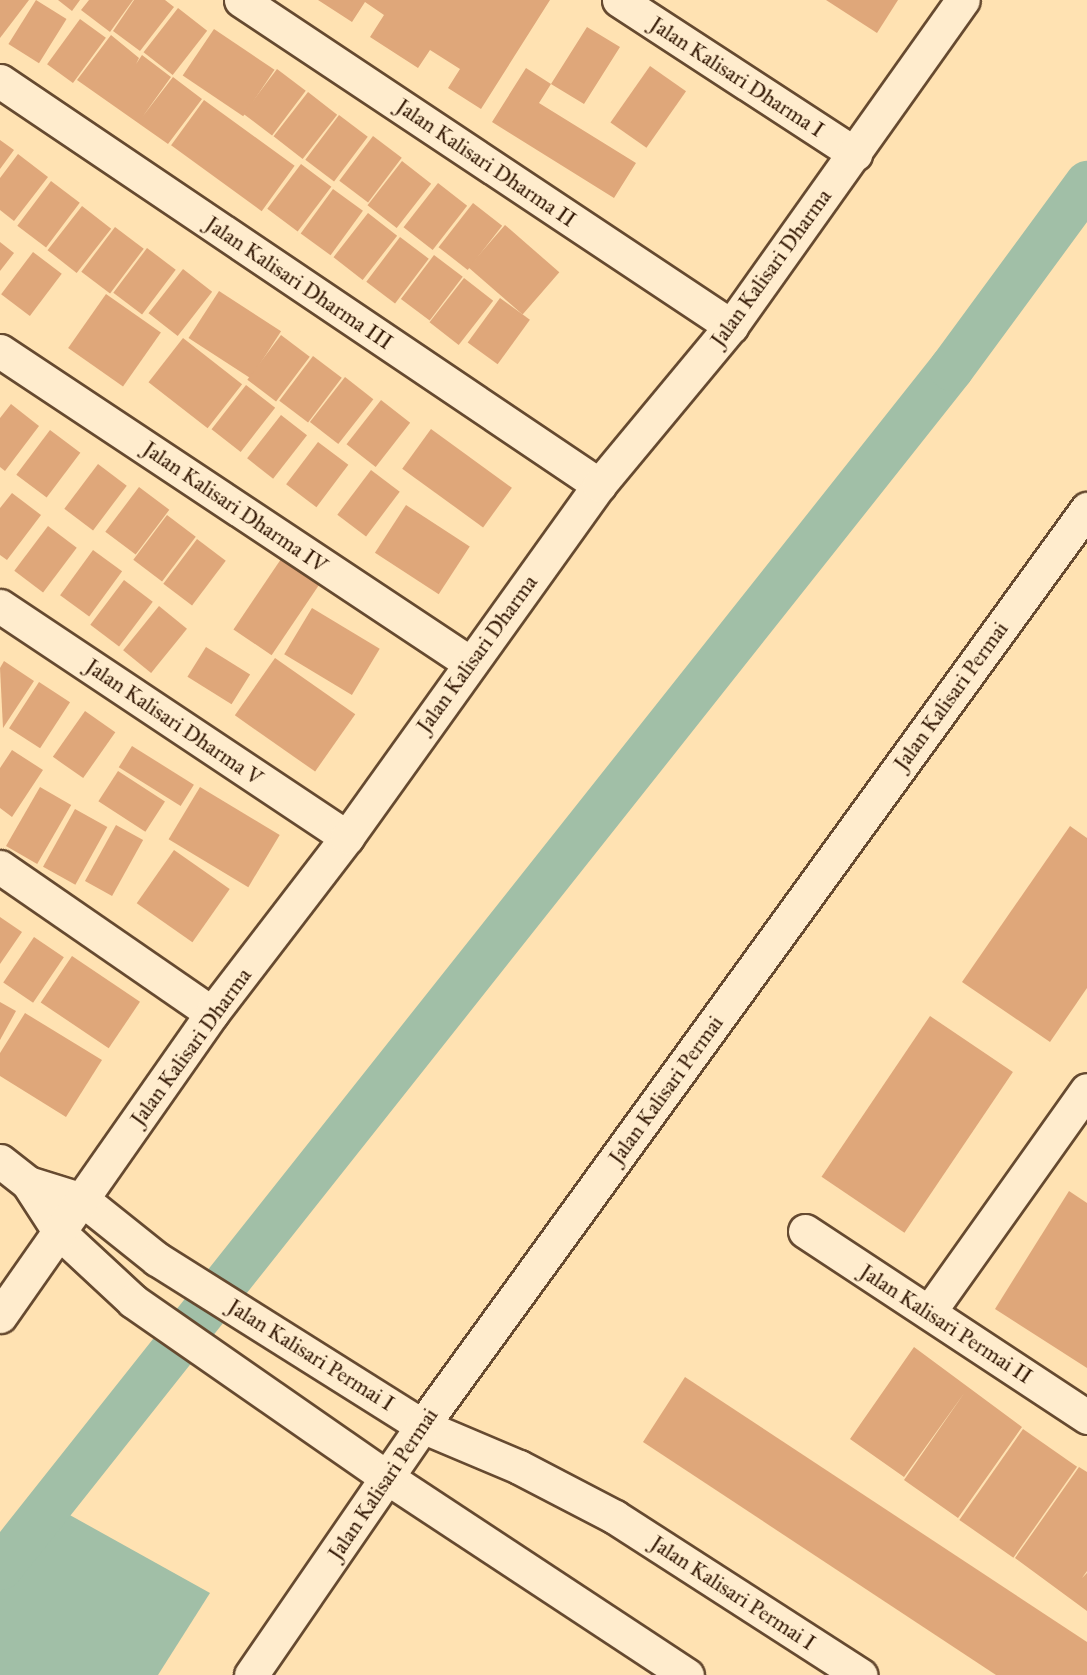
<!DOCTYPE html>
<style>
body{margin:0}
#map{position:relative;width:1087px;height:1675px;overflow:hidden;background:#ffe2b2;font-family:"IM FELL Great Primer",serif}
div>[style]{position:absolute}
.water>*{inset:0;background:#a1bfa7}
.canal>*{height:45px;margin:-22.5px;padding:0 22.5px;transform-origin:22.5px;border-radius:22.5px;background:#a1bfa7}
.building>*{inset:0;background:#dfa77a;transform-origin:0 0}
.roads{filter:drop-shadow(2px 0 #664a30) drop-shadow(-2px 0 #664a30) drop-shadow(0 2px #664a30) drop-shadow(0 -2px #664a30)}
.minor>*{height:33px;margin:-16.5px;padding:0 16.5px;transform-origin:16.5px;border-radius:16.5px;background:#ffeccd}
span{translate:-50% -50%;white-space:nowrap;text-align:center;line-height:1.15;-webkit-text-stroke:4.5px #ffeccd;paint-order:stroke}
.street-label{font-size:21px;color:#331804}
</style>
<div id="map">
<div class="water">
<div style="clip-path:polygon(59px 1509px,210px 1593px,158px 1675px,0 1675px,0 1589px)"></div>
</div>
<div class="canal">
<div style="left:0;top:1567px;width:1530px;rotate:-51.58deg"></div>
<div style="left:951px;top:368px;width:230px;rotate:-53.7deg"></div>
</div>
<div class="building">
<div style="clip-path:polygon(0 0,29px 0,0 38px)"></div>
<div style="left:36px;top:0;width:36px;height:52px;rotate:32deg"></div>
<div style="clip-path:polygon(58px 0,80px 0,72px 11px)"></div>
<div style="clip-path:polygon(89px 0,133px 0,110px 32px,81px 10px)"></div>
<div style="clip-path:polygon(134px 0,165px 0,174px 7px,140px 51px,113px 31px)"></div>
<div style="clip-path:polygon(318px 0,550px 0,481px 109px,448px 88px,460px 69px,430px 50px,418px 68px,370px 37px,384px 15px,365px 2px,352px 22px)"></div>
<div style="clip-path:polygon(826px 0,898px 0,877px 33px)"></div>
<div style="left:178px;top:8px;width:37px;height:56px;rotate:38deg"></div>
<div style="left:80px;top:19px;width:32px;height:56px;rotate:36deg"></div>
<div style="clip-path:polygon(587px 27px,620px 47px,584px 104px,551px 84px,539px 103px,636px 163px,614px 198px,492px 122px,526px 68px,551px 84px)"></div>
<div style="left:214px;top:29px;width:73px;height:56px;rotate:34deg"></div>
<div style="clip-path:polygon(111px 35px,139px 58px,136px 64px,142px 55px,171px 77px,143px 116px,173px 77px,202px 99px,168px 144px,77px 80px)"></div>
<div style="left:650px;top:66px;width:44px;height:69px;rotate:35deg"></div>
<div style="left:277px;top:69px;width:36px;height:56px;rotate:37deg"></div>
<div style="left:308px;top:92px;width:37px;height:56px;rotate:38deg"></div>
<div style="left:204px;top:100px;width:112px;height:56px;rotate:36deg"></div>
<div style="left:339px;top:115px;width:36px;height:56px;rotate:37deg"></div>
<div style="left:373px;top:136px;width:36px;height:56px;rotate:37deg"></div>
<div style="clip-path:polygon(0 140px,14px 150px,0 169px)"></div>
<div style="clip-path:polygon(18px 154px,48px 177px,14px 221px,0 210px,0 178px)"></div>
<div style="left:402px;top:161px;width:37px;height:56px;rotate:38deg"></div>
<div style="left:301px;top:164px;width:38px;height:56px;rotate:37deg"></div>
<div style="left:51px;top:181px;width:36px;height:56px;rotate:37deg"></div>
<div style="left:438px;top:183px;width:37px;height:56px;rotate:38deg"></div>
<div style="left:333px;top:189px;width:37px;height:55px;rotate:36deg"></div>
<div style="left:473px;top:203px;width:37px;height:56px;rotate:38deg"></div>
<div style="left:82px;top:206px;width:37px;height:56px;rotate:38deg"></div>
<div style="left:368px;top:213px;width:37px;height:56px;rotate:38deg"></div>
<div style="left:505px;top:225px;width:72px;height:56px;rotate:41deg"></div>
<div style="left:115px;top:227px;width:36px;height:56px;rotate:37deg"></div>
<div style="left:400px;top:237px;width:36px;height:56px;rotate:37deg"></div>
<div style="clip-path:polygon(0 242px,14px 253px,0 271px)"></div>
<div style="left:147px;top:248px;width:36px;height:56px;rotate:37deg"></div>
<div style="left:33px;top:252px;width:36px;height:53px;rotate:37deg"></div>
<div style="left:434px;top:255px;width:36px;height:55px;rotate:37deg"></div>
<div style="left:183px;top:269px;width:37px;height:56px;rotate:38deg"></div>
<div style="left:464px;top:278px;width:37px;height:56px;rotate:38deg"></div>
<div style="left:219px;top:291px;width:74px;height:56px;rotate:33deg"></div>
<div style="left:106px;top:294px;width:67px;height:66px;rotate:35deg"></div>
<div style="left:500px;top:298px;width:37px;height:55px;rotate:36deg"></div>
<div style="left:281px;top:335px;width:36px;height:56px;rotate:37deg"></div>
<div style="left:183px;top:338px;width:75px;height:56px;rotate:38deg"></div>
<div style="left:313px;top:356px;width:36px;height:56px;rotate:37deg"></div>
<div style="left:345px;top:377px;width:36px;height:57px;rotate:38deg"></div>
<div style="left:246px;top:385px;width:37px;height:56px;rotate:38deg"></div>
<div style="left:381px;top:400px;width:37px;height:56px;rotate:38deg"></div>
<div style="clip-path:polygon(11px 404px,39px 426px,5px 471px,0 467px,0 418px)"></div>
<div style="left:281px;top:415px;width:33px;height:55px;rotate:38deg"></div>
<div style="left:431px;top:429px;width:100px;height:49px;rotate:36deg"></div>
<div style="left:50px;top:430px;width:38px;height:56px;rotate:37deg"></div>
<div style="left:318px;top:442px;width:38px;height:53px;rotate:37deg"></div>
<div style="left:98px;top:464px;width:36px;height:56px;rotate:37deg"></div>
<div style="left:371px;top:470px;width:36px;height:56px;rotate:37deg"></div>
<div style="left:139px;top:487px;width:38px;height:56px;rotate:37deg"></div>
<div style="clip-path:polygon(12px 493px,41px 515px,7px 560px,0 555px,0 508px)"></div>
<div style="left:406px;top:505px;width:76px;height:57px;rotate:33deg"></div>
<div style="left:167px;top:515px;width:36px;height:56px;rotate:37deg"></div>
<div style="left:48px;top:526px;width:36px;height:56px;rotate:37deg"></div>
<div style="left:197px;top:539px;width:36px;height:56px;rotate:37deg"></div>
<div style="left:93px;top:550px;width:36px;height:56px;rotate:36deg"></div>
<div style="left:281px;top:559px;width:46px;height:85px;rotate:34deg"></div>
<div style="left:124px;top:580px;width:36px;height:56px;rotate:37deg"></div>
<div style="left:159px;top:606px;width:36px;height:57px;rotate:39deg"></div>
<div style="left:312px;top:608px;width:79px;height:54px;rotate:31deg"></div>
<div style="left:206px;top:647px;width:52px;height:35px;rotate:32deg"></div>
<div style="left:275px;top:658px;width:98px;height:70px;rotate:35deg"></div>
<div style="clip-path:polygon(4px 661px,34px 681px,3px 728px,0 668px)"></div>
<div style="left:39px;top:682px;width:37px;height:55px;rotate:33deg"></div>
<div style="left:85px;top:711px;width:37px;height:56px;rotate:35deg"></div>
<div style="left:132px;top:746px;width:73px;height:25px;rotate:32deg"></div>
<div style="clip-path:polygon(12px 750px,43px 770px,12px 817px,0 808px,0 768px)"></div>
<div style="left:118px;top:771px;width:56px;height:36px;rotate:33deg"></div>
<div style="left:40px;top:787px;width:36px;height:68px;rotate:30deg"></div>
<div style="left:200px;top:787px;width:93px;height:61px;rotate:31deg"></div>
<div style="left:75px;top:809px;width:37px;height:66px;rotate:29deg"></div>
<div style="left:116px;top:825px;width:31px;height:64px;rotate:29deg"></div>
<div style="clip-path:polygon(1070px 826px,1087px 838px,1087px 988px,1050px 1042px,962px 982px)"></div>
<div style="left:174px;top:850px;width:68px;height:65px;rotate:35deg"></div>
<div style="clip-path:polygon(0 917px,22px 932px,0 964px)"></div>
<div style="left:34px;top:937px;width:36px;height:55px;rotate:34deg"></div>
<div style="left:72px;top:956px;width:82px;height:56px;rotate:34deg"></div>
<div style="clip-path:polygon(0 1002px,16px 1011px,0 1040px)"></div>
<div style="clip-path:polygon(25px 1013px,102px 1060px,66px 1117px,0 1076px,0 1053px)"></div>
<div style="left:930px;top:1016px;width:100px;height:194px;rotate:34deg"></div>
<div style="clip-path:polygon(1069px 1191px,1087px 1203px,1087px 1368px,995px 1309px)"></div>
<div style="clip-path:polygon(914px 1347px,1022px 1427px,958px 1518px,904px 1480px,965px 1392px,904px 1477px,850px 1439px)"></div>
<div style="clip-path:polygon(685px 1377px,1087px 1642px,1087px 1675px,996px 1675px,643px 1442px)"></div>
<div style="left:1023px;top:1429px;width:66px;height:111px;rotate:35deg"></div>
<div style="clip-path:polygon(1079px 1467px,1087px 1472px,1087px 1571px,1082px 1578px,1087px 1573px,1087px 1611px,1015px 1558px)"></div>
</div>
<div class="roads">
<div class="minor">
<div style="left:241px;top:0;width:589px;rotate:33.64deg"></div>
<div style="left:619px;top:0;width:282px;rotate:33.1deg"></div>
<div style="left:0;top:81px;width:723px;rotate:34deg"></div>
<div style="left:0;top:351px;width:564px;rotate:33.58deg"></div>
<div style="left:0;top:606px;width:417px;rotate:33.7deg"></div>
<div style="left:0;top:867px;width:257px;rotate:34.6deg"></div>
<div style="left:0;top:1161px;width:36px;rotate:38deg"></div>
<div style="left:28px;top:1183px;width:61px;rotate:57.1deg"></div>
<div style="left:61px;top:1234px;width:98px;rotate:42.9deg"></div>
<div style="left:133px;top:1301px;width:310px;rotate:34.8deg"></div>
<div style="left:388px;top:1478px;width:358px;rotate:33.4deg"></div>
<div style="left:28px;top:1183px;width:58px;rotate:17.2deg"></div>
<div style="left:83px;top:1200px;width:95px;rotate:38.6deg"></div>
<div style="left:157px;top:1259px;width:313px;rotate:32.2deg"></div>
<div style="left:422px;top:1426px;width:105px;rotate:22.9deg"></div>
<div style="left:519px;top:1467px;width:108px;rotate:27.5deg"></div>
<div style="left:615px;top:1517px;width:292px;rotate:32.8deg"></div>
<div style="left:805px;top:1231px;width:338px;rotate:33.4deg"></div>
<div style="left:929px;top:1312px;width:272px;rotate:-54.6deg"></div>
<div style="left:0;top:1316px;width:370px;rotate:-55deg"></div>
<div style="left:212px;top:1013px;width:222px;rotate:-52.5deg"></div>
<div style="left:347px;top:837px;width:433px;rotate:-54.4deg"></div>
<div style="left:599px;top:485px;width:207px;rotate:-50.3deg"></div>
<div style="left:731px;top:326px;width:400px;rotate:-54.6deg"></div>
<div style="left:251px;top:1675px;width:302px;rotate:-55.5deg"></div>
<div style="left:422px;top:1426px;width:1133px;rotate:-54.05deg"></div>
</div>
</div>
<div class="street-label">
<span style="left:737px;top:77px;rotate:33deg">Jalan Kalisari Dharma I</span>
<span style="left:486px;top:163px;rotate:34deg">Jalan Kalisari Dharma II</span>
<span style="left:771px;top:268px;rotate:-54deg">Jalan Kalisari Dharma</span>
<span style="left:299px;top:283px;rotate:34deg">Jalan Kalisari Dharma III</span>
<span style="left:235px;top:507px;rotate:34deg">Jalan Kalisari Dharma IV</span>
<span style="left:477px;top:654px;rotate:-54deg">Jalan Kalisari Dharma</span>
<span style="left:951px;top:696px;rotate:-54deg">Jalan Kalisari Permai</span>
<span style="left:174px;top:722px;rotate:34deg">Jalan Kalisari Dharma V</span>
<span style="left:191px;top:1047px;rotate:-54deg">Jalan Kalisari Dharma</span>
<span style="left:666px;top:1090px;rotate:-54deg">Jalan Kalisari Permai</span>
<span style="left:946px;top:1324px;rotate:33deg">Jalan Kalisari Permai II</span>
<span style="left:311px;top:1355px;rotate:32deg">Jalan Kalisari Permai I</span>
<span style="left:383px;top:1484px;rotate:-56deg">Jalan Kalisari Permai</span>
<span style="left:733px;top:1593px;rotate:33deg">Jalan Kalisari Permai I</span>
</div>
</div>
